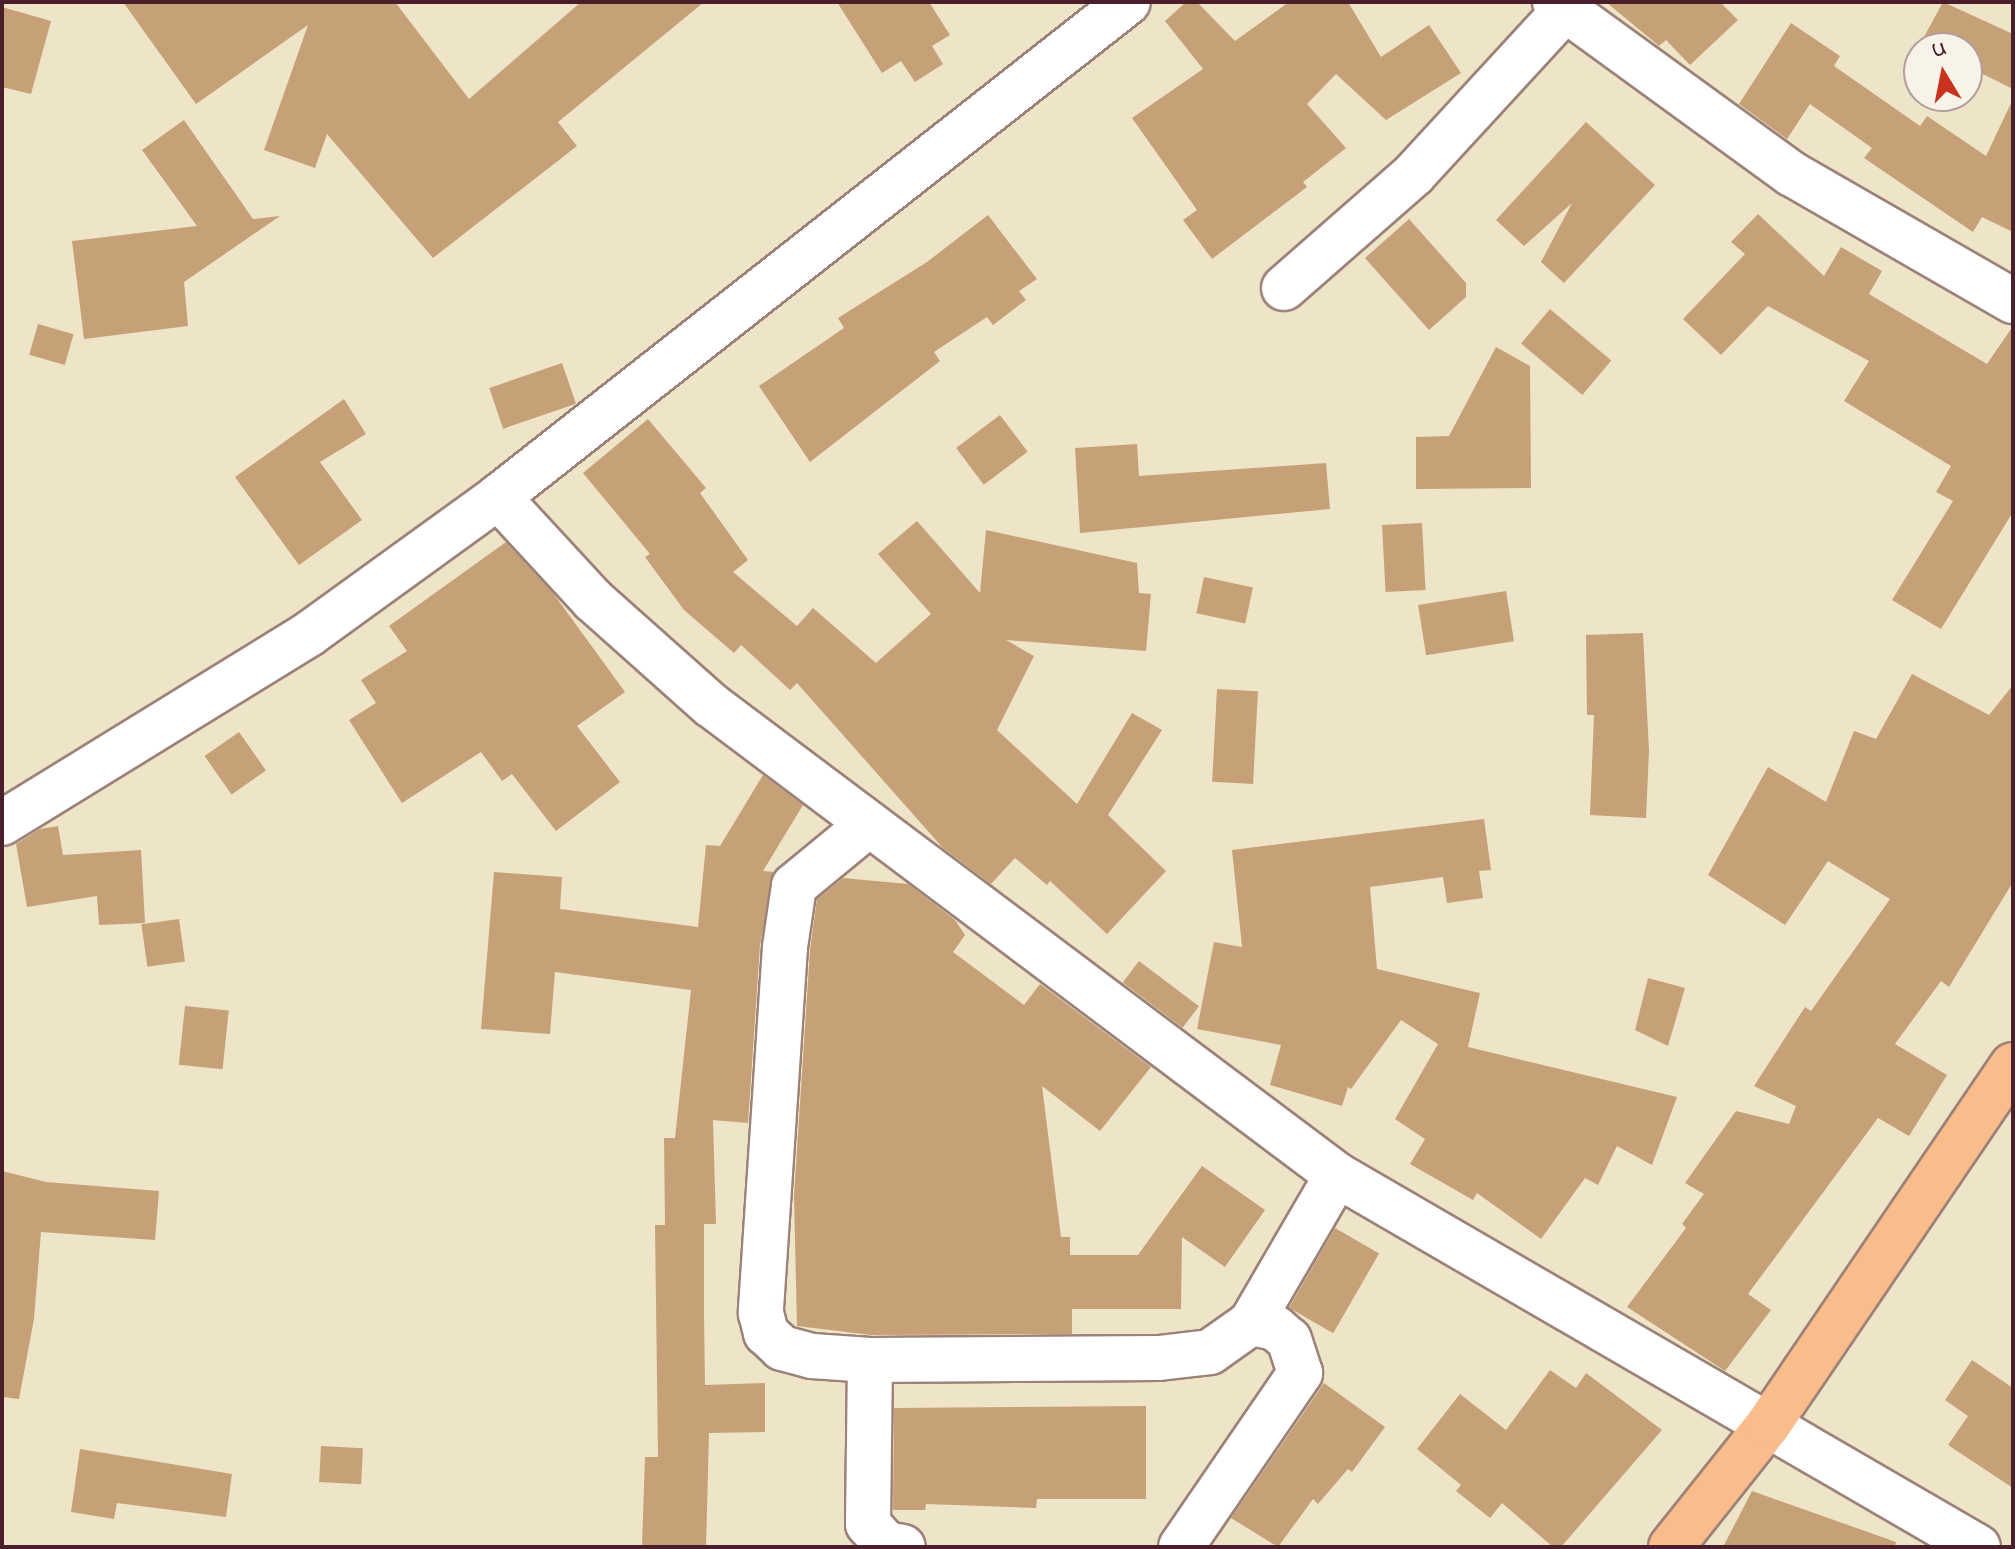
<!DOCTYPE html>
<style>
body{margin:0}
#map{position:relative;width:2015px;height:1549px;overflow:hidden;background:#eee4c7;font-family:"Indie Flower",sans-serif}
div>[style]{position:absolute}
.building>*{inset:0;background:#c6a178;transform-origin:0 0}
.roads{filter:drop-shadow(2px 0 #9c8279) drop-shadow(-2px 0 #9c8279) drop-shadow(0 2px #9c8279) drop-shadow(0 -2px #9c8279)}
.minor>*{height:44px;margin:-22px;padding:0 22px;transform-origin:22px;border-radius:22px;background:#fff}
.highway>*{height:44px;margin:-22px;padding:0 22px;transform-origin:22px;border-radius:22px;background:#fabc8b}
span{translate:-50% -50%;white-space:nowrap;text-align:center;line-height:1.15;-webkit-text-stroke:7px #f7f3e8;paint-order:stroke}
.frame{position:absolute;inset:0;border:4px solid #4a1f2b;pointer-events:none}
.north{position:absolute;left:1903px;top:32px;width:80px;height:80px;box-sizing:border-box;background:#f7f3e8;border:2px solid #b29e9c;border-radius:50%;rotate:350deg;font-size:22px;font-weight:700;line-height:32px;text-align:center;color:#4a1f2b}
.north::after{content:'';display:block;margin:auto;width:28px;height:36px;background:#c8321e;clip-path:polygon(50% 0,100% 100%,50% 72%,0 100%)}
</style>
<div id="map">
<div class="building">
<div style="clip-path:polygon(123px 2px,395px 2px,469px 99px,581px 2px,704px 2px,558px 122px,577px 146px,433px 258px,327px 134px,315px 168px,264px 150px,308px 25px,196px 104px)"></div>
<div style="clip-path:polygon(837px 2px,929px 2px,950px 35px,932px 46px,943px 64px,915px 82px,901px 61px,882px 73px)"></div>
<div style="clip-path:polygon(1186px 2px,1197px 2px,1235px 41px,1289px 2px,1348px 2px,1381px 57px,1429px 25px,1461px 73px,1386px 120px,1336px 74px,1307px 104px,1346px 148px,1303px 182px,1307px 187px,1212px 259px,1183px 220px,1197px 210px,1132px 118px,1203px 69px,1165px 21px)"></div>
<div style="clip-path:polygon(1606px 2px,1720px 2px,1738px 20px,1690px 65px,1666px 40px,1659px 46px)"></div>
<div style="clip-path:polygon(1943px 2px,2013px 34px,2013px 89px,1967px 66px,1967px 48px,1918px 48px)"></div>
<div style="clip-path:polygon(2px 7px,51px 21px,31px 94px,2px 87px)"></div>
<div style="clip-path:polygon(1791px 23px,1840px 56px,1834px 66px,1920px 126px,1927px 116px,1986px 156px,2013px 99px,2013px 232px,1982px 217px,1973px 232px,1864px 158px,1872px 148px,1810px 104px,1787px 139px,1739px 104px)"></div>
<div style="clip-path:polygon(184px 120px,253px 219px,280px 216px,184px 282px,188px 326px,84px 339px,72px 241px,197px 226px,142px 150px)"></div>
<div style="clip-path:polygon(1586px 122px,1655px 185px,1564px 283px,1541px 262px,1572px 203px,1524px 246px,1496px 220px)"></div>
<div style="clip-path:polygon(1758px 214px,1824px 276px,1841px 247px,1882px 271px,1869px 294px,1987px 364px,2013px 326px,2013px 512px,1941px 629px,1892px 600px,1953px 501px,1936px 492px,1951px 466px,1844px 401px,1869px 361px,1768px 306px,1721px 355px,1683px 319px,1745px 254px,1731px 242px)"></div>
<div style="clip-path:polygon(988px 215px,1037px 279px,1019px 291px,1026px 300px,993px 325px,987px 317px,934px 352px,940px 361px,810px 462px,759px 386px,844px 328px,838px 318px,927px 262px)"></div>
<div style="clip-path:polygon(1409px 219px,1466px 283px,1466px 297px,1429px 330px,1365px 258px)"></div>
<div style="left:1550px;top:309px;width:80px;height:45px;rotate:40deg"></div>
<div style="left:38px;top:324px;width:37px;height:32px;rotate:16deg"></div>
<div style="clip-path:polygon(1496px 347px,1530px 366px,1531px 488px,1416px 489px,1416px 437px,1449px 436px)"></div>
<div style="left:562px;top:363px;width:43px;height:77px;rotate:71deg"></div>
<div style="clip-path:polygon(344px 399px,366px 434px,320px 462px,362px 520px,299px 565px,235px 477px)"></div>
<div style="left:1000px;top:415px;width:46px;height:55px;rotate:53deg"></div>
<div style="clip-path:polygon(648px 419px,706px 488px,700px 493px,748px 560px,733px 572px,797px 626px,813px 608px,876px 663px,931px 614px,878px 554px,917px 521px,980px 593px,986px 530px,1137px 563px,1139px 593px,1151px 594px,1146px 651px,1006px 640px,1034px 656px,997px 730px,1077px 804px,1132px 713px,1162px 730px,1108px 815px,1166px 871px,1107px 934px,1050px 881px,1047px 885px,1015px 858px,991px 884px,942px 847px,797px 683px,790px 690px,741px 645px,734px 653px,684px 610px,645px 557px,650px 554px,583px 473px)"></div>
<div style="clip-path:polygon(1137px 444px,1139px 476px,1326px 463px,1330px 509px,1080px 533px,1075px 448px)"></div>
<div style="left:1422px;top:523px;width:67px;height:40px;rotate:87deg"></div>
<div style="clip-path:polygon(506px 542px,553px 593px,625px 692px,577px 726px,620px 782px,556px 831px,512px 774px,502px 781px,481px 752px,402px 803px,349px 720px,376px 703px,361px 680px,407px 651px,389px 626px)"></div>
<div style="left:1204px;top:577px;width:50px;height:37px;rotate:12deg"></div>
<div style="left:1506px;top:591px;width:51px;height:89px;rotate:81deg"></div>
<div style="clip-path:polygon(1643px 633px,1649px 751px,1646px 818px,1590px 815px,1594px 715px,1587px 715px,1586px 635px)"></div>
<div style="clip-path:polygon(1912px 674px,1989px 715px,2013px 685px,2013px 882px,1949px 987px,1941px 981px,1895px 1044px,1947px 1075px,1909px 1136px,1878px 1118px,1748px 1294px,1771px 1310px,1725px 1371px,1627px 1307px,1686px 1228px,1682px 1224px,1704px 1194px,1685px 1183px,1736px 1111px,1789px 1124px,1796px 1106px,1754px 1086px,1805px 1007px,1811px 1011px,1890px 899px,1828px 861px,1785px 925px,1708px 875px,1768px 767px,1826px 802px,1854px 731px,1876px 739px)"></div>
<div style="left:1217px;top:689px;width:41px;height:93px;rotate:3deg"></div>
<div style="left:239px;top:732px;width:47px;height:42px;rotate:55deg"></div>
<div style="clip-path:polygon(763px 775px,803px 805px,763px 871px,775px 872px,760px 945px,748px 1123px,713px 1120px,716px 1224px,704px 1224px,704px 1315px,705px 1385px,765px 1383px,765px 1432px,709px 1433px,706px 1547px,642px 1547px,645px 1457px,658px 1457px,655px 1225px,665px 1225px,664px 1138px,675px 1138px,691px 990px,555px 972px,550px 1034px,481px 1029px,494px 872px,562px 877px,560px 909px,698px 927px,706px 845px,720px 846px)"></div>
<div style="clip-path:polygon(1484px 819px,1491px 870px,1479px 871px,1483px 898px,1447px 903px,1443px 877px,1370px 887px,1377px 969px,1480px 993px,1468px 1047px,1677px 1097px,1652px 1165px,1617px 1146px,1598px 1185px,1585px 1178px,1541px 1239px,1477px 1193px,1473px 1200px,1410px 1164px,1425px 1139px,1395px 1119px,1438px 1044px,1401px 1020px,1351px 1089px,1348px 1087px,1342px 1106px,1270px 1085px,1281px 1045px,1197px 1029px,1214px 942px,1242px 947px,1232px 850px)"></div>
<div style="clip-path:polygon(58px 826px,63px 855px,141px 850px,145px 923px,99px 925px,97px 896px,27px 907px,16px 844px,40px 829px)"></div>
<div style="clip-path:polygon(843px 878px,908px 884px,955px 920px,965px 935px,953px 952px,1024px 1005px,1040px 984px,1151px 1067px,1100px 1131px,1042px 1086px,1061px 1237px,1070px 1237px,1070px 1255px,1138px 1255px,1202px 1166px,1265px 1210px,1225px 1267px,1182px 1237px,1181px 1309px,1072px 1309px,1072px 1334px,871px 1335px,797px 1326px,794px 1196px,810px 950px,817px 899px)"></div>
<div style="left:179px;top:919px;width:43px;height:38px;rotate:82deg"></div>
<div style="left:1139px;top:961px;width:75px;height:27px;rotate:37deg"></div>
<div style="clip-path:polygon(1648px 978px,1685px 988px,1668px 1046px,1635px 1030px)"></div>
<div style="left:185px;top:1006px;width:44px;height:59px;rotate:6deg"></div>
<div style="clip-path:polygon(2px 1171px,46px 1182px,159px 1191px,155px 1240px,41px 1232px,34px 1319px,19px 1399px,2px 1397px)"></div>
<div style="left:1335px;top:1228px;width:51px;height:92px;rotate:30deg"></div>
<div style="clip-path:polygon(1972px 1360px,2013px 1388px,2013px 1488px,1948px 1445px,1968px 1416px,1945px 1400px)"></div>
<div style="clip-path:polygon(1550px 1370px,1576px 1388px,1586px 1373px,1662px 1430px,1561px 1547px,1553px 1547px,1502px 1503px,1490px 1518px,1456px 1491px,1461px 1485px,1417px 1449px,1460px 1394px,1506px 1430px)"></div>
<div style="clip-path:polygon(1324px 1383px,1385px 1427px,1352px 1472px,1348px 1469px,1318px 1504px,1313px 1499px,1278px 1547px,1231px 1518px)"></div>
<div style="clip-path:polygon(1146px 1406px,1146px 1499px,1037px 1499px,1036px 1508px,926px 1504px,925px 1510px,893px 1510px,894px 1408px)"></div>
<div style="left:321px;top:1446px;width:42px;height:36px;rotate:3deg"></div>
<div style="clip-path:polygon(80px 1449px,232px 1474px,226px 1517px,117px 1503px,114px 1519px,71px 1512px)"></div>
<div style="clip-path:polygon(1752px 1491px,1896px 1542px,1895px 1547px,1723px 1547px)"></div>
</div>
<div class="roads">
<div class="minor">
<div style="left:1555px;top:2px;width:293px;rotate:36deg"></div>
<div style="left:1792px;top:174px;width:255px;rotate:29.9deg"></div>
<div style="left:1284px;top:288px;width:173px;rotate:-41.2deg"></div>
<div style="left:1414px;top:174px;width:220px;rotate:-47.4deg"></div>
<div style="left:498px;top:497px;width:140px;rotate:47.3deg"></div>
<div style="left:593px;top:600px;width:158px;rotate:41.7deg"></div>
<div style="left:711px;top:705px;width:783px;rotate:36.9deg"></div>
<div style="left:1337px;top:1175px;width:741px;rotate:30.13deg"></div>
<div style="left:2px;top:823px;width:361px;rotate:-31.6deg"></div>
<div style="left:309px;top:634px;width:233px;rotate:-35.9deg"></div>
<div style="left:498px;top:497px;width:801px;rotate:-38.16deg"></div>
<div style="left:868px;top:825px;width:96px;rotate:140.5deg"></div>
<div style="left:794px;top:886px;width:62px;rotate:98.4deg"></div>
<div style="left:785px;top:947px;width:367px;rotate:93.8deg"></div>
<div style="left:761px;top:1313px;width:21px;rotate:76deg"></div>
<div style="left:766px;top:1333px;width:22px;rotate:43deg"></div>
<div style="left:782px;top:1348px;width:31px;rotate:15deg"></div>
<div style="left:812px;top:1356px;width:58px;rotate:3.9deg"></div>
<div style="left:870px;top:1360px;width:289px;rotate:-0.4deg"></div>
<div style="left:1159px;top:1358px;width:51px;rotate:-6.7deg"></div>
<div style="left:1210px;top:1352px;width:50px;rotate:-35.3deg"></div>
<div style="left:1251px;top:1323px;width:171px;rotate:-59.8deg"></div>
<div style="left:870px;top:1360px;width:164px;rotate:90.7deg"></div>
<div style="left:868px;top:1524px;width:27px;rotate:48deg"></div>
<div style="left:886px;top:1544px;width:17px;rotate:10deg"></div>
<div style="left:1181px;top:1547px;width:211px;rotate:-55.6deg"></div>
<div style="left:1300px;top:1373px;width:35px;rotate:-108deg"></div>
<div style="left:1289px;top:1340px;width:18px;rotate:-139deg"></div>
<div style="left:1275px;top:1328px;width:25px;rotate:-168deg"></div>
</div>
<div class="highway">
<div style="left:1671px;top:1547px;width:156px;rotate:-51.5deg"></div>
<div style="left:1768px;top:1425px;width:435px;rotate:-55.8deg"></div>
</div>
</div>
<div class="frame"></div>
<div class="north">U</div>
</div>
